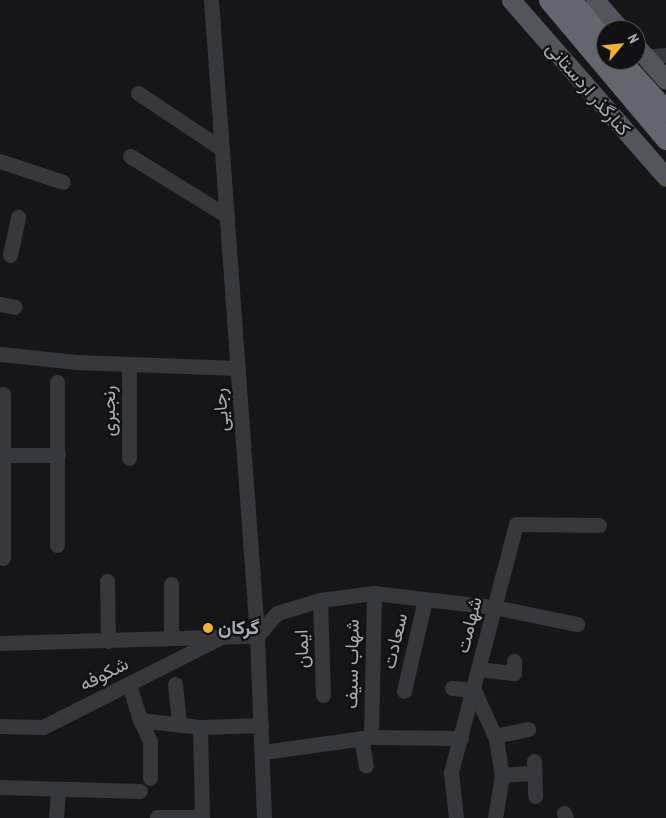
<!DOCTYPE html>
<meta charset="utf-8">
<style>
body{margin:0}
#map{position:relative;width:666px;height:818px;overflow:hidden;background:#161618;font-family:"PT Sans Narrow",Vazirmatn,sans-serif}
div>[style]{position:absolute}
.minor>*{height:15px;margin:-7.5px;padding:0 7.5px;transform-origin:7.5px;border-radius:7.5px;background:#37383d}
.major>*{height:19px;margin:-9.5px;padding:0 9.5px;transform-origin:9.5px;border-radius:9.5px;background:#53555c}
.highway>*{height:21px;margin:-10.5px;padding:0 10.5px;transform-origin:10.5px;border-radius:10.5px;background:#63666e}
.dots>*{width:14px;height:14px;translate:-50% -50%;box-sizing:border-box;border:2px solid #111113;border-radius:50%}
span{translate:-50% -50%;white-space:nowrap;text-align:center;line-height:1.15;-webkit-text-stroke:4.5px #111113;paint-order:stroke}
.street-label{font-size:19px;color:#a8adb8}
.poi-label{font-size:19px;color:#a8adb8;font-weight:700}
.left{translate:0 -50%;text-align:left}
.north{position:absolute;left:596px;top:20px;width:50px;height:50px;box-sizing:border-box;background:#111113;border:1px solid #4d4f55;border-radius:50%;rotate:62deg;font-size:14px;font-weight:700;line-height:20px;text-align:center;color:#a8adb8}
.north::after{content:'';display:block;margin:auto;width:18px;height:22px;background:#f2b134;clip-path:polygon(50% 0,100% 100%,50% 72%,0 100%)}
</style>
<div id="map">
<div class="minor">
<div style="left:211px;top:0;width:638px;rotate:85.86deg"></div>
<div style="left:257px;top:636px;width:182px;rotate:87.8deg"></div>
<div style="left:646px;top:57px;width:20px;rotate:-6deg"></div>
<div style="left:138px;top:93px;width:101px;rotate:33.7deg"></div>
<div style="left:130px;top:156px;width:114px;rotate:31.7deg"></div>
<div style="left:0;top:161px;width:66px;rotate:18.4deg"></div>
<div style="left:10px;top:255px;width:39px;rotate:-78deg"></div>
<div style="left:0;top:304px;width:15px;rotate:11deg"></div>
<div style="left:0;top:354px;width:77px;rotate:5.9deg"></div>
<div style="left:77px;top:362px;width:161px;rotate:2.1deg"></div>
<div style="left:3px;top:394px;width:164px;rotate:90deg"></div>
<div style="left:0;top:455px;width:58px"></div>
<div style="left:129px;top:458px;width:94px;rotate:-90deg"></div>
<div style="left:57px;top:545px;width:163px;rotate:-90deg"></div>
<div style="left:107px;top:581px;width:60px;rotate:89deg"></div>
<div style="left:320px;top:600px;width:95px;rotate:88.2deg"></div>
<div style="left:257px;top:636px;width:30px;rotate:-49deg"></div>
<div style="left:277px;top:613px;width:45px;rotate:-16.8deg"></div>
<div style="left:320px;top:600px;width:54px;rotate:-7.4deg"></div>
<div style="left:374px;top:593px;width:121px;rotate:6.7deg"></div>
<div style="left:494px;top:607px;width:85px;rotate:11.6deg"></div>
<div style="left:171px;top:638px;width:54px;rotate:-90deg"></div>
<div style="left:0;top:643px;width:257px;rotate:-1.6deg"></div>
<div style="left:479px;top:669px;width:35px;rotate:7deg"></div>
<div style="left:514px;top:673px;width:12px;rotate:-90deg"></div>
<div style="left:129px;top:684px;width:38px;rotate:73deg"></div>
<div style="left:175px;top:684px;width:38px;rotate:84deg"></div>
<div style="left:452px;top:688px;width:22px;rotate:5deg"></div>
<div style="left:474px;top:690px;width:54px;rotate:65.8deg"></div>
<div style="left:496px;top:739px;width:36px;rotate:81deg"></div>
<div style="left:502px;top:775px;width:44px;rotate:99.2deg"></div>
<div style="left:404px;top:691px;width:94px;rotate:-77.1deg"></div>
<div style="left:0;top:726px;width:43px;rotate:1.3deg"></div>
<div style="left:43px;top:727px;width:195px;rotate:-26.8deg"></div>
<div style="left:200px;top:727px;width:91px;rotate:88.7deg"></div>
<div style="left:495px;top:736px;width:34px;rotate:-12deg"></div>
<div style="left:371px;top:737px;width:144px;rotate:-88.8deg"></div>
<div style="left:361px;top:738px;width:28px;rotate:80deg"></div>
<div style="left:263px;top:752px;width:109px;rotate:-7.9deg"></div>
<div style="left:371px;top:737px;width:90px;rotate:0.6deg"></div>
<div style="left:534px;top:761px;width:35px;rotate:88deg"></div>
<div style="left:502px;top:775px;width:32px;rotate:-4deg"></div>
<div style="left:150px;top:778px;width:37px;rotate:-90deg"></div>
<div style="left:150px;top:741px;width:23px;rotate:-115deg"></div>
<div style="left:140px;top:720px;width:60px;rotate:6.7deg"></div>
<div style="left:200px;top:727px;width:61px;rotate:-1.9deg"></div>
<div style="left:0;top:787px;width:140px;rotate:1.6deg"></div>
<div style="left:564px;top:813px;width:5px;rotate:68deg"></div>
<div style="left:157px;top:817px;width:45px"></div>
<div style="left:56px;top:818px;width:29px;rotate:-86deg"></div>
<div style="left:456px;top:818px;width:46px;rotate:-96.2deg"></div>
<div style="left:451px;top:772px;width:256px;rotate:-75.3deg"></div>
<div style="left:516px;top:524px;width:83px;rotate:0.7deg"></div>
</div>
<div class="major">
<div style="left:511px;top:0;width:235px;rotate:48.8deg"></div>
<div style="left:595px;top:0;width:40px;rotate:49deg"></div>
<div style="left:636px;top:46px;width:45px;rotate:48.6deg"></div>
</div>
<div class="highway">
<div style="left:549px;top:0;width:182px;rotate:49.9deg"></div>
<div style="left:571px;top:0;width:55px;rotate:50.9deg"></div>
<div style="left:620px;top:60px;width:69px;rotate:48deg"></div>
</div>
<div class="dots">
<div style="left:208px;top:628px;background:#f2b134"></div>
</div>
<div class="street-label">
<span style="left:588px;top:89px;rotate:49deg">کنارگذر اردستانی</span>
<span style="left:221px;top:410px;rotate:-94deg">رجایی</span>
<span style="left:109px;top:411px;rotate:-90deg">رنجبری</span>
<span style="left:469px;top:625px;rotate:-76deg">شهامت</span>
<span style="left:395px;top:641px;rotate:-77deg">سعادت</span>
<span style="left:302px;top:649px;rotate:-92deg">ایمان</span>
<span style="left:352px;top:664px;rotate:-89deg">شهاب سیف</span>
<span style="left:104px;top:674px;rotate:-27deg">شکوفه</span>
</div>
<div class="poi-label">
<span class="left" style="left:218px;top:628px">گرکان</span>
</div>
<div class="north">N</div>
</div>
